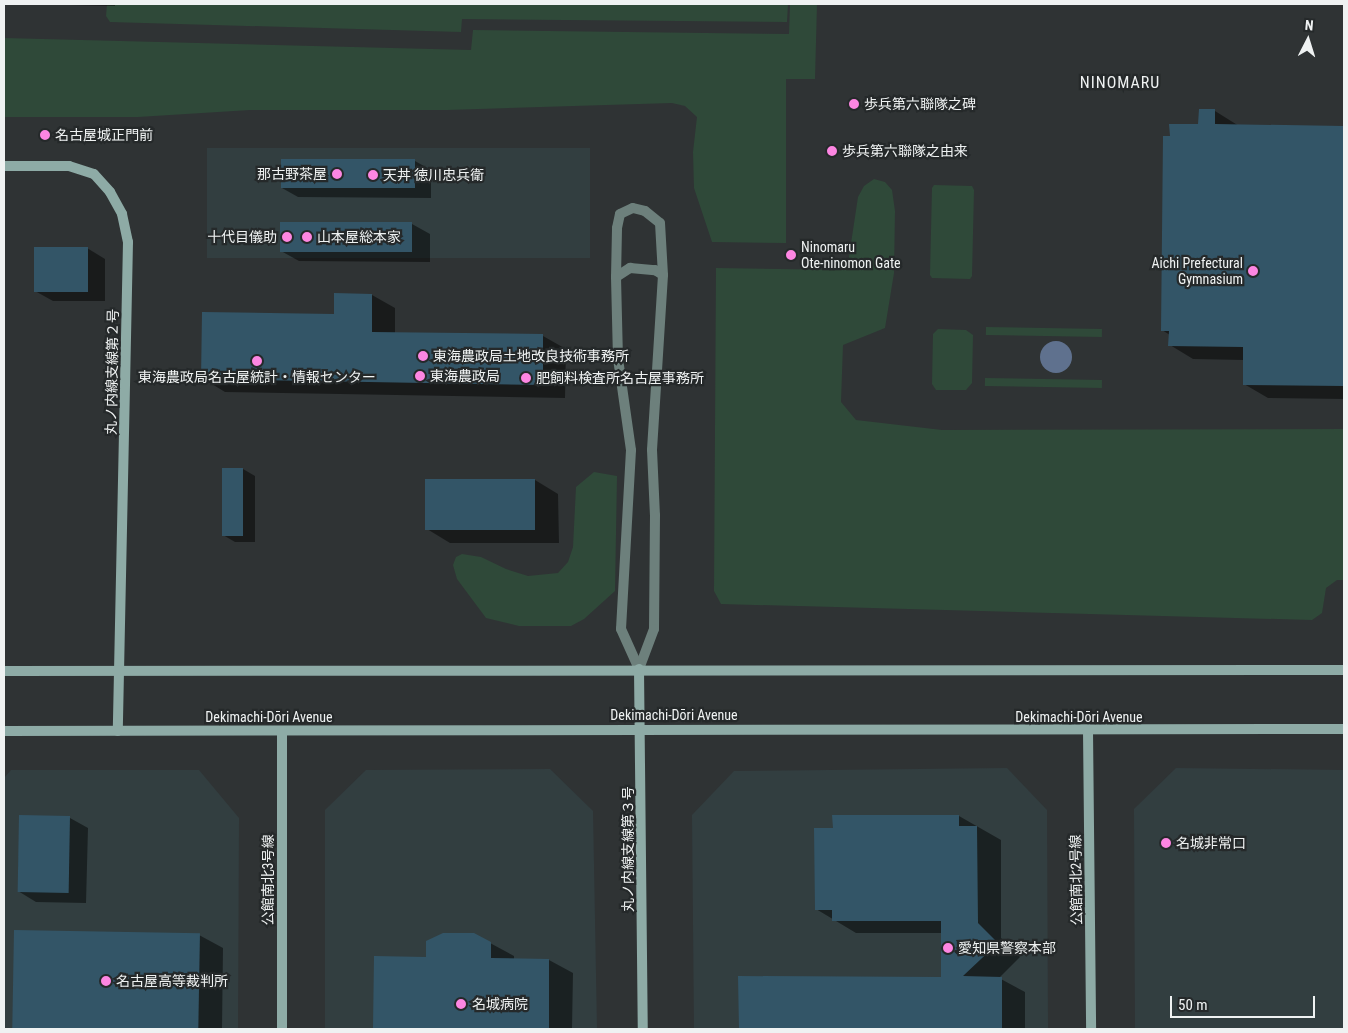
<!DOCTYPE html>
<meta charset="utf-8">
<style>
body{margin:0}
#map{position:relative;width:1348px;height:1033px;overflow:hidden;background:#2f3334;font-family:"Roboto Condensed","Noto Sans JP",sans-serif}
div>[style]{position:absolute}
.built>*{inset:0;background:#323e40;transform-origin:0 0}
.green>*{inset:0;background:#2f4939;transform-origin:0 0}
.water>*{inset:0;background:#5f718e}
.round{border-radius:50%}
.shadow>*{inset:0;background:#0007}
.building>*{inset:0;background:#335567;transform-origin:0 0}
.street>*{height:10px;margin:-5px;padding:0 5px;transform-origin:5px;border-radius:5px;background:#6d807c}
.secondary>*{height:10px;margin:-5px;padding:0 5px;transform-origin:5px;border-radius:5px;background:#8eaba6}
.dots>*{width:14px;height:14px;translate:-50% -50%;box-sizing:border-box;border:2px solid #25292a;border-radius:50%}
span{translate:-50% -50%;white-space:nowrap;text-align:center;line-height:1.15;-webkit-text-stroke:4.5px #25292a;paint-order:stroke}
.poi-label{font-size:14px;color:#eff2f2}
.left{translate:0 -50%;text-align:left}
.right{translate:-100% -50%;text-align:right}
.street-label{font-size:14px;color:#eff2f2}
.quarter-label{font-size:16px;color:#eff2f2;letter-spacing:1px}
.frame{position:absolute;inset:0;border:5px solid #eff2f2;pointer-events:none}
.north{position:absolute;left:1283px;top:15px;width:50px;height:50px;-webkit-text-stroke:4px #25292a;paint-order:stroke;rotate:5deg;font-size:14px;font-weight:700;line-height:20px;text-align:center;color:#eff2f2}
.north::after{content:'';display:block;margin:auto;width:18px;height:22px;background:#eff2f2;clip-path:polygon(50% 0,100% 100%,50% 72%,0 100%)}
.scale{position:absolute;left:1170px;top:996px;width:145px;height:22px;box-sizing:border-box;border:2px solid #eff2f2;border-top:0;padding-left:6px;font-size:15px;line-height:18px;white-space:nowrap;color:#eff2f2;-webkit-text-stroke:4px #25292a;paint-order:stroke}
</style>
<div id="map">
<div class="built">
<div style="left:590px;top:148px;width:110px;height:383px;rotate:90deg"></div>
<div style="clip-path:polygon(1007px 768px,1047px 810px,1048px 1029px,694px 1029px,692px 815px,734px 771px)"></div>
<div style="clip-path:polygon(1176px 768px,1344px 770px,1344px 1029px,1135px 1029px,1134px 809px)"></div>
<div style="clip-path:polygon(550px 769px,593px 811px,597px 1029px,325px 1029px,325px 810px,366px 770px)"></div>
<div style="clip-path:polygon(11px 770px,199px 770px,239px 818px,238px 1029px,4px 1029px,4px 778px)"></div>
</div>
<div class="green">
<div style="clip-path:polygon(107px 4px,788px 4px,787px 22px,462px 19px,461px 32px,110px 22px,106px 16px)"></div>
<div style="clip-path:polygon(790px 4px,817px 4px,815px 79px,786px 79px,786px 243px,712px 242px,694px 188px,693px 152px,697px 117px,685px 106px,672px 103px,447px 110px,250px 110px,138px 117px,4px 117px,4px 38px,471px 50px,473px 30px,789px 34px)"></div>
<div style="clip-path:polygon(874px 179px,885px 182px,892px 190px,895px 211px,894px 273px,885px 328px,843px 345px,841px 402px,856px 420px,942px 430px,1344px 429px,1344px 580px,1337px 580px,1326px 588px,1322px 613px,1312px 620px,721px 604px,714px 591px,716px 268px,847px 270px,858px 197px,864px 186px)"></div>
<div style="clip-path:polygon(934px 185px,972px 186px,974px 190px,972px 276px,970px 279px,932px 278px,930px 275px,932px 188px)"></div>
<div style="left:986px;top:327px;width:116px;height:8px;rotate:1deg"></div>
<div style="clip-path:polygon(938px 329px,966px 330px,973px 335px,972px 383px,966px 390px,936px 390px,932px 384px,933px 334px)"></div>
<div style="left:985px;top:378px;width:117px;height:8px;rotate:1deg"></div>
<div style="clip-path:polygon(594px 472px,617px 476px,615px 591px,584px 619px,571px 626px,519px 626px,486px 618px,457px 579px,453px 565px,456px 557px,462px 554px,481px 557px,506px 569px,528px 576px,558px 573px,568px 562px,573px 547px,576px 487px)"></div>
</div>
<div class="water">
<div class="round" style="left:1040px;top:341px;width:32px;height:32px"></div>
</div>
<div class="shadow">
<div style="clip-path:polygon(24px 4px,115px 4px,115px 6px)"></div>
<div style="clip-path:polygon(1215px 111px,1239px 126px,1344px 127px,1344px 399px,1268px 398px,1244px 384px,1244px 360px,1193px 359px,1170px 345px,1170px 335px,1162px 330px,1171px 137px,1200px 126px)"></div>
<div style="clip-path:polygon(415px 161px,431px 170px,431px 198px,298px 197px,282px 188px)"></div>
<div style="clip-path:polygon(281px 223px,412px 224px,430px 234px,430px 262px,299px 261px,281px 251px)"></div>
<div style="clip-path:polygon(87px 248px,105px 259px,105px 301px,53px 301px,35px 291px)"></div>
<div style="clip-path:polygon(372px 295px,395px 308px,395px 334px,543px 336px,566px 349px,565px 398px,225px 392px,202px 378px,335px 315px)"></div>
<div style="clip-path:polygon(223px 469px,243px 469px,255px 476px,255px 542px,235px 542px,223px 535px)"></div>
<div style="clip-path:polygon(535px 480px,558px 494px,559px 543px,450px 543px,427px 529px)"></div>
<div style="clip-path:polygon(20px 816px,70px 818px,88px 828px,86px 903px,36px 902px,18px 891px)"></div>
<div style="clip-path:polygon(959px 816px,1001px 840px,1001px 938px,1020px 957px,999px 978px,1025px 992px,1025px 1029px,740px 1029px,739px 977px,942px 978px,942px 933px,856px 933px,816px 909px,834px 829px)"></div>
<div style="clip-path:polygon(15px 931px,199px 935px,223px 948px,222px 1029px,13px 1029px)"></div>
<div style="clip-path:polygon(490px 943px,514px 956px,514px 959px,549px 960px,573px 973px,572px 1029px,374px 1029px,375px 957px,427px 958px)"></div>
</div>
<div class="building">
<div style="clip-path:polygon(1199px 109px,1215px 109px,1215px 124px,1344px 126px,1344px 386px,1243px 385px,1243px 347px,1168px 346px,1169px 331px,1161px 331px,1163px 136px,1170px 136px,1169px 124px,1198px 124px)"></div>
<div style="left:281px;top:159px;width:134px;height:29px"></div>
<div style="left:280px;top:222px;width:132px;height:30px"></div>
<div style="left:34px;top:247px;width:54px;height:45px"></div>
<div style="clip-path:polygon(334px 293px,372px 294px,372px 332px,543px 334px,543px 385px,201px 379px,202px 312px,334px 314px)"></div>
<div style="left:222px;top:468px;width:21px;height:68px"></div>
<div style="left:535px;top:479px;width:51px;height:110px;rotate:90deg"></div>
<div style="left:19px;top:815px;width:51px;height:77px;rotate:1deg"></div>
<div style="clip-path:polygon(832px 815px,959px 815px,959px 826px,977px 826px,978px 923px,998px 943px,963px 976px,1002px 977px,1002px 1029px,739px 1029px,738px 976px,941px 977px,941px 921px,832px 921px,832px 910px,815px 910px,814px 828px,833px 828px)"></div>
<div style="left:14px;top:930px;width:186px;height:99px;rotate:1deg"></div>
<div style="clip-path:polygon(443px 933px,474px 933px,491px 942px,491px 958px,549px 959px,549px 1029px,373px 1029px,374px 956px,426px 957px,426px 941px)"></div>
</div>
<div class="street">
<div style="left:633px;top:208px;width:12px;rotate:14deg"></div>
<div style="left:645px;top:211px;width:19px;rotate:39deg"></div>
<div style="left:660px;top:223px;width:52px;rotate:86.7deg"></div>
<div style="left:663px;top:275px;width:175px;rotate:93.6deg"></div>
<div style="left:652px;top:450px;width:65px;rotate:87.4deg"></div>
<div style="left:655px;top:515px;width:114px;rotate:90.5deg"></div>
<div style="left:654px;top:629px;width:43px;rotate:110.6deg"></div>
<div style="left:639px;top:669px;width:44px;rotate:-114.2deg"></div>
<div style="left:621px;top:629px;width:179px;rotate:-86.8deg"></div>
<div style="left:631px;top:450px;width:92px;rotate:-98.1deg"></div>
<div style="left:618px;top:359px;width:82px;rotate:-91.4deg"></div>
<div style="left:616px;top:277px;width:49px;rotate:-88.8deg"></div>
<div style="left:617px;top:228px;width:14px;rotate:-78deg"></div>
<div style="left:620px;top:214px;width:14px;rotate:-25deg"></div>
<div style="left:616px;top:277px;width:17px;rotate:-33deg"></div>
<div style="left:630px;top:268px;width:25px;rotate:5deg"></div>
<div style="left:655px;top:270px;width:9px;rotate:32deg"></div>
</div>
<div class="secondary">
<div style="left:4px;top:166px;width:65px"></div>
<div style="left:69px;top:166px;width:26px;rotate:18deg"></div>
<div style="left:94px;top:174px;width:24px;rotate:48deg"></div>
<div style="left:110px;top:192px;width:25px;rotate:61deg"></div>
<div style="left:122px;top:214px;width:29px;rotate:78deg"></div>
<div style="left:128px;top:242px;width:489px;rotate:91.2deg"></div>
<div style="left:639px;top:669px;width:360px;rotate:89.4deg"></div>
<div style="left:4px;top:671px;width:1340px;rotate:-0.04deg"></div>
<div style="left:4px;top:731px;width:1340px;rotate:-0.09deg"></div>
<div style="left:282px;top:731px;width:298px;rotate:90deg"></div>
<div style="left:1088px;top:731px;width:298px;rotate:89.4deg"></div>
</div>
<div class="dots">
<div style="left:854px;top:104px;background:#fd86e2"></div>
<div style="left:45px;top:135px;background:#fd86e2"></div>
<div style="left:832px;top:151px;background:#fd86e2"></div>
<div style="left:337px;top:174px;background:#fd86e2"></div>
<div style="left:373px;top:175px;background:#fd86e2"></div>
<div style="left:287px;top:237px;background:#fd86e2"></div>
<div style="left:307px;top:237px;background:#fd86e2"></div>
<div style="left:791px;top:255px;background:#fd86e2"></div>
<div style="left:1253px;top:271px;background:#fd86e2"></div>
<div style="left:423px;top:356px;background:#fd86e2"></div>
<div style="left:257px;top:361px;background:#fd86e2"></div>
<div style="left:420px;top:376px;background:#fd86e2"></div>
<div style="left:526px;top:378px;background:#fd86e2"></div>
<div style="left:1166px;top:843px;background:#fd86e2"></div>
<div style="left:948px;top:948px;background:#fd86e2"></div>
<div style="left:106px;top:981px;background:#fd86e2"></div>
<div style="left:461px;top:1004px;background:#fd86e2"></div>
</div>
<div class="poi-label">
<span class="left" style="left:864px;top:104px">歩兵第六聯隊之碑</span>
<span class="left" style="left:55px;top:135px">名古屋城正門前</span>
<span class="left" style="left:842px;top:151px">歩兵第六聯隊之由来</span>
<span class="right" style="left:327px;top:174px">那古野茶屋</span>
<span class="left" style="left:383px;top:175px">天丼 徳川忠兵衛</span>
<span class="right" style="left:277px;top:237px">十代目儀助</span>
<span class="left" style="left:317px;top:237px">山本屋総本家</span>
<span class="left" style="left:801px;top:255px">Ninomaru<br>Ote-ninomon Gate</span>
<span class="right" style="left:1243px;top:271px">Aichi Prefectural<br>Gymnasium</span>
<span class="left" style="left:433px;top:356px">東海農政局土地改良技術事務所</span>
<span class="left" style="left:430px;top:376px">東海農政局</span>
<span style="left:257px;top:377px">東海農政局名古屋統計・情報センター</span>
<span class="left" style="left:536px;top:378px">肥飼料検査所名古屋事務所</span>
<span class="left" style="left:1176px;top:843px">名城非常口</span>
<span class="left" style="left:958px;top:948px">愛知県警察本部</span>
<span class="left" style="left:116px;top:981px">名古屋高等裁判所</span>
<span class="left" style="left:472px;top:1004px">名城病院</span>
</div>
<div class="street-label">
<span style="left:112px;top:372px;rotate:-89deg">丸ノ内線支線第２号</span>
<span style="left:674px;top:715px">Dekimachi-Dōri Avenue</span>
<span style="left:269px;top:717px">Dekimachi-Dōri Avenue</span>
<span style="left:1079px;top:717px">Dekimachi-Dōri Avenue</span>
<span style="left:628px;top:849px;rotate:-90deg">丸ノ内線支線第３号</span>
<span style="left:268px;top:880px;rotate:-90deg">公館南北3号線</span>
<span style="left:1076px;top:880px;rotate:-91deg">公館南北2号線</span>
</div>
<div class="quarter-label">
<span style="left:1120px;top:83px">NINOMARU</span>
</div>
<div class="frame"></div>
<div class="north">N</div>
<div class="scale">50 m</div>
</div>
